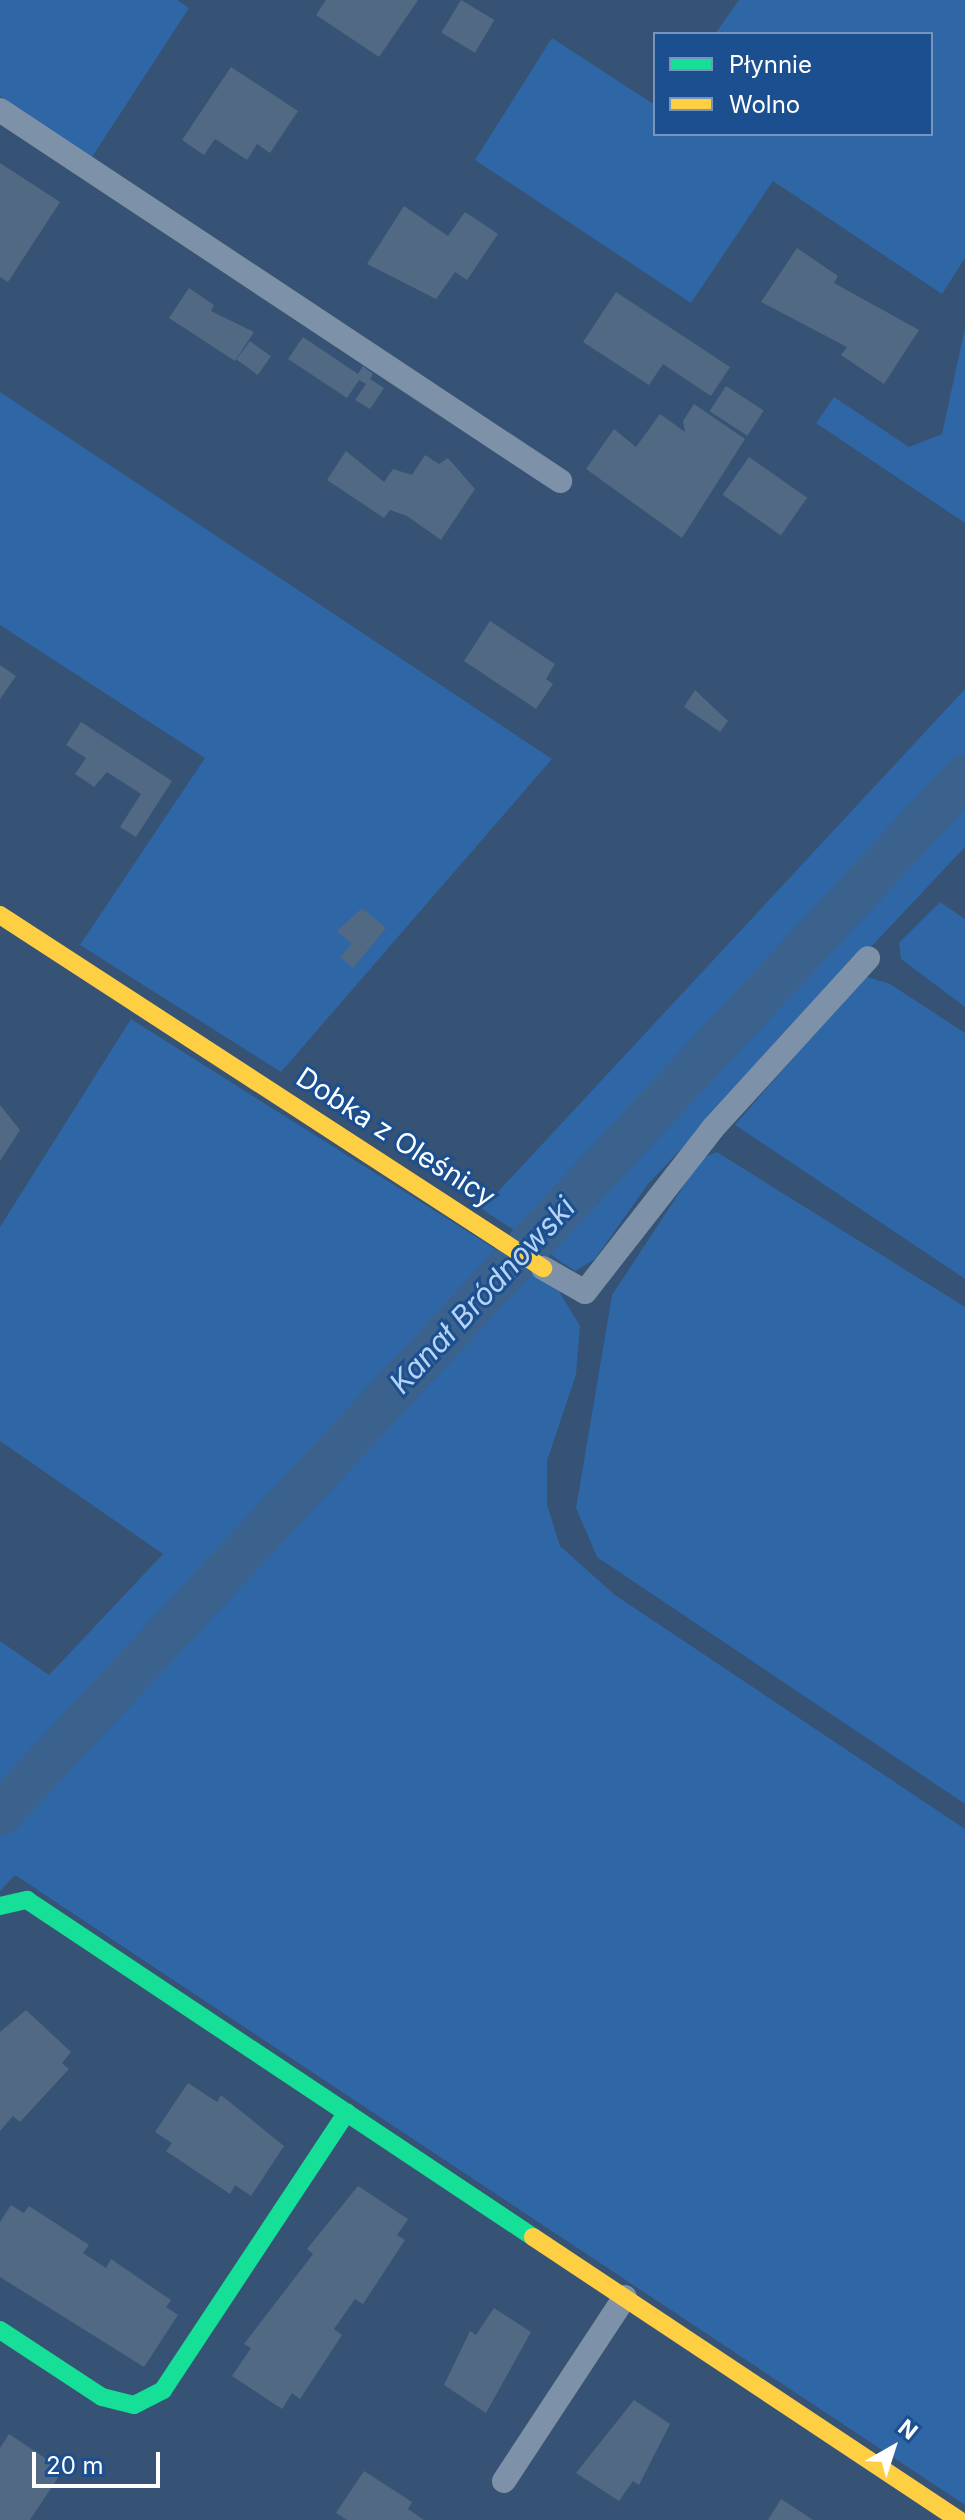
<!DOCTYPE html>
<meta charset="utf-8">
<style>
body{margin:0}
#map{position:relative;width:965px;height:2520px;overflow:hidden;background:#365274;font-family:Inter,sans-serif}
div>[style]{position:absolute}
.green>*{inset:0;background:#2f66a5}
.canal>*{height:44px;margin:-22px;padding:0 22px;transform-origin:22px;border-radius:22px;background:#3b618d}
.building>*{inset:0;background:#526984;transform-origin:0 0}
.lane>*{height:24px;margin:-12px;padding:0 12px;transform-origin:12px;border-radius:12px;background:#7d92a8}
.fast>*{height:18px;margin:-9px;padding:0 9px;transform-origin:9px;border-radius:9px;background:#16e098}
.slow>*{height:18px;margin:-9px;padding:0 9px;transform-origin:9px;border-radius:9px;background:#ffcf43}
span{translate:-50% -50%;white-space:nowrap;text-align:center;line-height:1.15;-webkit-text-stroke:6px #1b4f8f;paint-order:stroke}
.street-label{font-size:28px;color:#fff}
.water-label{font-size:30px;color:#b5d3f5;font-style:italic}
.legend{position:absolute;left:653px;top:32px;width:280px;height:104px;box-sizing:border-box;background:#1b4f8f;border:2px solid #7695bc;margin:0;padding:10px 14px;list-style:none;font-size:24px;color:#fff}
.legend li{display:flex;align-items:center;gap:16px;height:40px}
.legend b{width:40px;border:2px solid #7695bc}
.north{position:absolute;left:853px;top:2408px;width:80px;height:80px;-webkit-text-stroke:6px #1b4f8f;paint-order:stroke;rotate:39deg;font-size:22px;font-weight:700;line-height:32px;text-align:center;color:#fff}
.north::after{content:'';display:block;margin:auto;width:28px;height:36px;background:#fff;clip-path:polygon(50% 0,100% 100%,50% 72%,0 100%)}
.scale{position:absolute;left:32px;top:2452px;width:128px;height:36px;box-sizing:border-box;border:4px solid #fff;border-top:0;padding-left:10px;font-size:24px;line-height:28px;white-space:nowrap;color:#fff;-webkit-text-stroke:6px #1b4f8f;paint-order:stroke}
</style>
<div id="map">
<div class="green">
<div style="clip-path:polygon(0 0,177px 0,189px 8px,92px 157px,0 96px)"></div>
<div style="clip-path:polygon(739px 0,965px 0,965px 258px,942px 294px,773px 181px,691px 303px,475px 160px,552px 38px,655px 105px,655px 134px,931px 134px,931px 34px,715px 34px)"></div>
<div style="clip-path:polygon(965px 328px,965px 523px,816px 423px,834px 397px,909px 447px,942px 434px)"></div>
<div style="clip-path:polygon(0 392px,552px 759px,281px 1072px,80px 945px,205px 758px,0 625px)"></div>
<div style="clip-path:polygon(965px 689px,965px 847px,648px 1184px,595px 1259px,575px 1271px,482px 1209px)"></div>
<div style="clip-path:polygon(940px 902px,965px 919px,965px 1007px,901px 959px,899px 943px)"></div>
<div style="clip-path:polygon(864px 976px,890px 984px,965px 1033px,965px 1279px,735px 1125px)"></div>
<div style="clip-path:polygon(131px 1019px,557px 1288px,580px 1326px,576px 1375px,547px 1461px,547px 1505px,560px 1546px,615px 1595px,965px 1829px,965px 2505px,15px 1875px,0 1891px,0 1641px,49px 1675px,163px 1554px,0 1441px,0 1227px)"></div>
<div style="clip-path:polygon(717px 1152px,965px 1307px,965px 1804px,597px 1557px,576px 1508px,612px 1295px,702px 1158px)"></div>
</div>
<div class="canal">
<div style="left:0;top:1814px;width:1417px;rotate:-47.06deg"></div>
</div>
<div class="building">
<div style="clip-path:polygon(326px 0,418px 0,379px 57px,316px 15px)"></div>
<div style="left:461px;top:0;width:39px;height:38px;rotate:31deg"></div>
<div style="clip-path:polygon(231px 67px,298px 111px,270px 153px,257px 144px,247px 160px,215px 139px,204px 155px,182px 140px)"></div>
<div style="clip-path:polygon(0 163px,60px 202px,8px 282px,0 277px)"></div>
<div style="clip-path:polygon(404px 206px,448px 236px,465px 212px,498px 234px,467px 280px,455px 272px,436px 299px,367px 264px)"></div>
<div style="clip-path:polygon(797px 248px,838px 276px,834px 283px,919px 330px,884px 384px,841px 355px,847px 347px,761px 302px)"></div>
<div style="clip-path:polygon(189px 288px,214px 305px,211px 311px,254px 332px,235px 361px,169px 318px)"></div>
<div style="clip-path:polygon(616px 292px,730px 367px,711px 396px,663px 364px,649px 385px,583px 342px)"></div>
<div style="clip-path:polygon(303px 337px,358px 374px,363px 366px,373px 374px,370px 379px,384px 388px,370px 409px,355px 400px,366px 384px,359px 380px,347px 398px,288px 359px)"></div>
<div style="left:250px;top:341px;width:26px;height:23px;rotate:36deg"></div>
<div style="left:726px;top:386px;width:45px;height:30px;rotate:33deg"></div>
<div style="clip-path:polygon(694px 404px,745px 439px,682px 538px,586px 469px,614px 429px,636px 447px,660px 414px,685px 432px,683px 421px)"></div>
<div style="clip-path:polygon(346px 451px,384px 482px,393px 469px,412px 475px,425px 455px,439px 464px,448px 458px,475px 489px,441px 540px,407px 516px,390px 510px,384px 518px,327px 480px)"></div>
<div style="left:749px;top:457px;width:71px;height:46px;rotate:35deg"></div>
<div style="clip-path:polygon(490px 621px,555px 664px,546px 679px,553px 684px,536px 709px,464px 661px)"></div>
<div style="clip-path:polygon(0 665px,16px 676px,0 699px)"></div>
<div style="clip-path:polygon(695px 690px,728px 721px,720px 732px,684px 707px)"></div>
<div style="clip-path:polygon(81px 722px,172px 781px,136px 837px,120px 827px,141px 794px,107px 772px,94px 787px,75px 774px,86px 758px,66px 745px)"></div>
<div style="clip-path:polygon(362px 908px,386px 928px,353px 968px,340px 957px,352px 944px,337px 931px)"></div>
<div style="clip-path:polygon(0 1105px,20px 1130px,0 1161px)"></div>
<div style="clip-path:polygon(26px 2010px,71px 2052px,62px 2063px,69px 2069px,20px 2122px,13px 2116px,0 2131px,0 2032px)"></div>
<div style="clip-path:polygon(188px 2083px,217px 2102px,221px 2095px,284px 2146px,251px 2196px,235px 2185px,230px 2194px,166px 2151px,172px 2143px,155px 2132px)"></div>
<div style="clip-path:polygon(358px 2186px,408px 2219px,397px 2235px,405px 2240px,363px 2304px,355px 2299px,334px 2329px,342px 2335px,300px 2399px,292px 2393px,282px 2409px,232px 2376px,251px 2348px,244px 2344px,313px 2254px,307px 2249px)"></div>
<div style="clip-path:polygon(11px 2205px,24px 2213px,29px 2206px,89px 2245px,83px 2253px,106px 2268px,111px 2259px,171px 2300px,166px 2307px,178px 2315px,144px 2367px,0 2277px,0 2222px)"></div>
<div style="clip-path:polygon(494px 2308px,531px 2332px,486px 2413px,444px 2385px,470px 2331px,476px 2335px)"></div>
<div style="clip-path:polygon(634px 2400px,670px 2424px,639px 2485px,633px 2481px,619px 2501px,576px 2473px)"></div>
<div style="clip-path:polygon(9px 2434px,63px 2470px,30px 2520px,0 2520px,0 2448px)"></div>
<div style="clip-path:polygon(364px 2471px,412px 2502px,408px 2509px,424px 2520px,347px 2520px,336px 2513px)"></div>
<div style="clip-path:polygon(781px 2499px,801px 2512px,813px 2520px,768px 2520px)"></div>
</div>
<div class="lane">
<div style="left:0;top:110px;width:672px;rotate:33.52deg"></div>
<div style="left:543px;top:1268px;width:48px;rotate:29.7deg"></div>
<div style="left:585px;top:1292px;width:208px;rotate:-52deg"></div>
<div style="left:713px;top:1128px;width:230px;rotate:-47.6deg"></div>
<div style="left:504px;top:2481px;width:220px;rotate:-56.7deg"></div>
</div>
<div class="fast">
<div style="left:0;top:1906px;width:28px;rotate:-13deg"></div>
<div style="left:27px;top:1900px;width:608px;rotate:33.66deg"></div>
<div style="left:0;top:2330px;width:122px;rotate:33.3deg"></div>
<div style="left:102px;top:2397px;width:33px;rotate:14deg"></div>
<div style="left:134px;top:2405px;width:33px;rotate:-27deg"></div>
<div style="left:163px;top:2390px;width:333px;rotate:-56.5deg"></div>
</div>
<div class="slow">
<div style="left:0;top:915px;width:648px;rotate:33.03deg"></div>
<div style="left:533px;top:2237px;width:511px;rotate:33.6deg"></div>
</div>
<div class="street-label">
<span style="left:396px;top:1137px;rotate:33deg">Dobka z Oleśnicy</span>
</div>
<div class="water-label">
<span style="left:482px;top:1295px;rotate:-47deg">Kanał Bródnowski</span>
</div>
<ul class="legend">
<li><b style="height:10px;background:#16e098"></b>Płynnie</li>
<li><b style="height:10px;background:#ffcf43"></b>Wolno</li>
</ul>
<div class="north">N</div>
<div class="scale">20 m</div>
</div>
